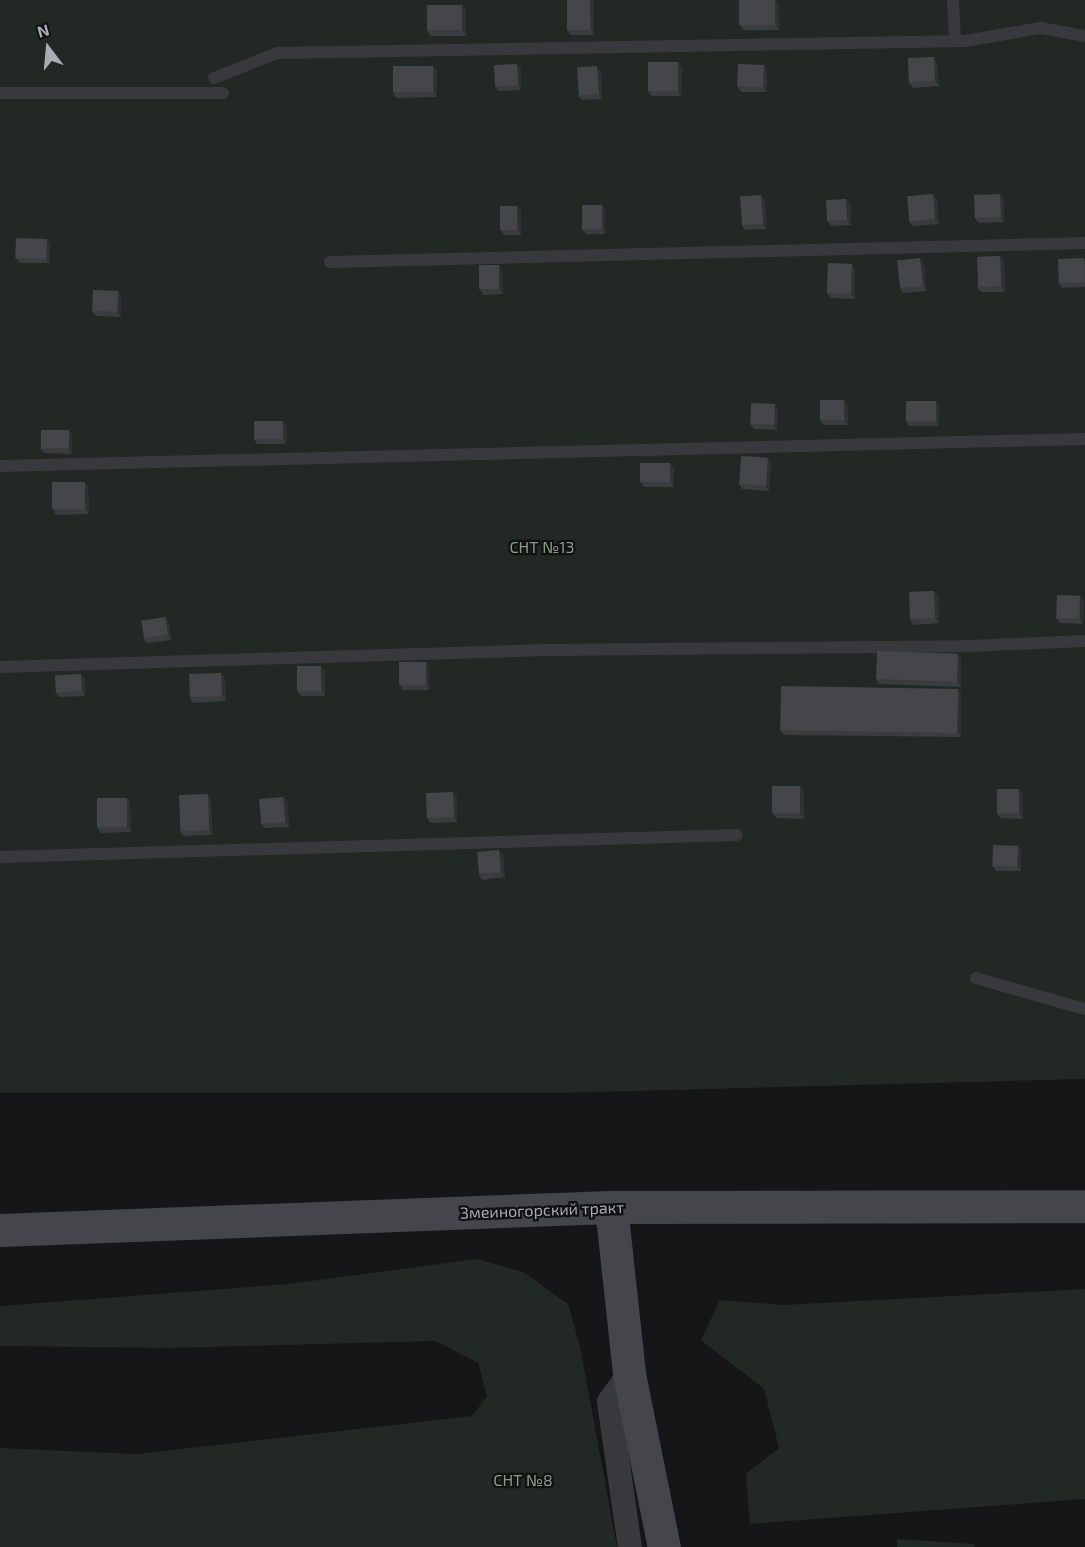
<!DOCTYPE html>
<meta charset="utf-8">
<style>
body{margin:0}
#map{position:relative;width:1085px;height:1547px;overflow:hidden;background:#161517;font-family:"Exo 2",sans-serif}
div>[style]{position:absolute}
.green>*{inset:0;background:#222823}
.lane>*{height:12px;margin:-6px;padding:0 6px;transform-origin:6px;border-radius:6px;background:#39393d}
.street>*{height:24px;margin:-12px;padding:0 12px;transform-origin:12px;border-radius:12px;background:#39393d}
.secondary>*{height:33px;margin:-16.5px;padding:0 16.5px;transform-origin:16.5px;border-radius:16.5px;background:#45464b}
.wall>*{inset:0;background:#3b3c3f}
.shaded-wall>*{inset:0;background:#303133}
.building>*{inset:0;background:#454649;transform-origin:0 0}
span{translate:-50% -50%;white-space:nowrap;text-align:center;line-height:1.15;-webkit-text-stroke:4.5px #111012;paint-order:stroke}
.park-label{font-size:16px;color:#839e87}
.street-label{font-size:16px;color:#a9acb5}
.north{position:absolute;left:18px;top:18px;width:60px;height:60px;-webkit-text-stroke:4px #111012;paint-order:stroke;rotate:344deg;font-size:16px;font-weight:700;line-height:24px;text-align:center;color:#a9acb5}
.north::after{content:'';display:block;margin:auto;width:21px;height:27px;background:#a9acb5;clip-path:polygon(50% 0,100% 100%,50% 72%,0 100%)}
</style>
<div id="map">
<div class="green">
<div style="clip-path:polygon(0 0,1085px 0,1085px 1079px,558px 1093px,0 1093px)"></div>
<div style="clip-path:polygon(477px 1259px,523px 1272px,568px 1304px,580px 1346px,617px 1547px,0 1547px,0 1448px,137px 1454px,472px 1416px,487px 1396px,478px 1363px,436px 1341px,169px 1348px,0 1346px,0 1306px,288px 1284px)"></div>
<div style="clip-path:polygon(1085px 1289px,1085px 1499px,750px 1524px,746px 1474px,779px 1448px,764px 1389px,701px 1340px,720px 1300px,783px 1305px)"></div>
<div style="clip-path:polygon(897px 1539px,974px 1544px,974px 1547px,897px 1547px)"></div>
</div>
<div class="lane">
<div style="left:953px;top:0;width:41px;rotate:87.2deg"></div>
<div style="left:214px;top:78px;width:68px;rotate:-21.6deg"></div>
<div style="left:277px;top:53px;width:688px;rotate:-1deg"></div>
<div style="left:965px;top:41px;width:77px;rotate:-9.7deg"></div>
<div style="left:1041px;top:28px;width:45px;rotate:10.3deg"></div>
<div style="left:0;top:93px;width:223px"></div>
<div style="left:330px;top:262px;width:755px;rotate:-1.44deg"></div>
<div style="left:0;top:466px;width:1085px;rotate:-1.43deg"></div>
<div style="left:0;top:667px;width:546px;rotate:-1.78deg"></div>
<div style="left:546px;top:650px;width:423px;rotate:-0.5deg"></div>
<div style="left:969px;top:646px;width:116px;rotate:-2.5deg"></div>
<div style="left:0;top:857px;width:737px;rotate:-1.71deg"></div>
<div style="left:976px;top:978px;width:113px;rotate:15.9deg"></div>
</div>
<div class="street">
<div style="left:629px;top:1374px;width:34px;rotate:126deg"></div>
<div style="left:609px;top:1402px;width:147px;rotate:81.8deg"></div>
</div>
<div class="secondary">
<div style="left:611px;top:1207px;width:168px;rotate:83.8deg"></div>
<div style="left:629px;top:1374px;width:177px;rotate:78.6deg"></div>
<div style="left:0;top:1230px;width:611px;rotate:-2.16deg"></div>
<div style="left:611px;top:1207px;width:474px;rotate:-0.1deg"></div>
</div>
<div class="wall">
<div style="clip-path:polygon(567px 0,593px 0,594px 2px,594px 35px,571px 35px,567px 30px)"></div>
<div style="clip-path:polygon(775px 0,778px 4px,779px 30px,743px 30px,740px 25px)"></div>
<div style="clip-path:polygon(462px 5px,466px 10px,466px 36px,431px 36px,427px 31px)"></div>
<div style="clip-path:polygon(937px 63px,939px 86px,913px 88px,909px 83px)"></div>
<div style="clip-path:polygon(517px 64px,521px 69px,521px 90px,499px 91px,495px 86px)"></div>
<div style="clip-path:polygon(433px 66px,437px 71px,437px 97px,396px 98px,393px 92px)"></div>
<div style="clip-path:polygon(682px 68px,681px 96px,652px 96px,648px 91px)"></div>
<div style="clip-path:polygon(767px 70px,767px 92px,741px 92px,737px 86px)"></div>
<div style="clip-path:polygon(601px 71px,602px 99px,582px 100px,578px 95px)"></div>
<div style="clip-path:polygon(761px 195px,765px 200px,766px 229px,745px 230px,742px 225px)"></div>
<div style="clip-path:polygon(846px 199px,850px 204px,851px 225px,831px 226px,827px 220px)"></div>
<div style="clip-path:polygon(937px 199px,939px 224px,912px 226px,909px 221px)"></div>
<div style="clip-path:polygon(1004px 200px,1004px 222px,979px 223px,975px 218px)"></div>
<div style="clip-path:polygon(602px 205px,605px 210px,605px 234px,586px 234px,582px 229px)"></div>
<div style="clip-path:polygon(517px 206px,521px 211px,521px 235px,504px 235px,501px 230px)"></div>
<div style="clip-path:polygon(47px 239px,50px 244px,50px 263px,20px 263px,16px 258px)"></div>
<div style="clip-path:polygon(1000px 256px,1004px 261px,1005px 292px,981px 292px,977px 287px)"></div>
<div style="clip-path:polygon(920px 258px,924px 264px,926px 291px,903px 293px,900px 288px)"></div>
<div style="clip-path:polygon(1085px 260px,1085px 287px,1062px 288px,1058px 282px)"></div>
<div style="clip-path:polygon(855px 269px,855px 299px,831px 298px,827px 293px)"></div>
<div style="clip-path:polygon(502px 271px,503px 294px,484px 295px,480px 290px)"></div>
<div style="clip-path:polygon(118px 291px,121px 297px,121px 317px,96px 316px,92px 311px)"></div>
<div style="clip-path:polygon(848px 405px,848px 425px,823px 425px,820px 420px)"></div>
<div style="clip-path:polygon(939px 406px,939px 426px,909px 426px,906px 421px)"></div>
<div style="clip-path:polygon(778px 409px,777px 430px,754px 429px,750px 424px)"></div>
<div style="clip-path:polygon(283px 421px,287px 426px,286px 444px,257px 444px,254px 439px)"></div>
<div style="clip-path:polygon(69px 430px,72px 435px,72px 454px,44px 453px,40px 448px)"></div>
<div style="clip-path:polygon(771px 463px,769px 491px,742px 489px,739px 484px)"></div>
<div style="clip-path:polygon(674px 468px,674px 487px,644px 487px,641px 482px)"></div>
<div style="clip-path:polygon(88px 487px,89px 514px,56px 515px,53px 510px)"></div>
<div style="clip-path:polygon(938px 596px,939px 623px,914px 625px,910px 620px)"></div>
<div style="clip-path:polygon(1084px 601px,1083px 624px,1060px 623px,1056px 618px)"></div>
<div style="clip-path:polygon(165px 617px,169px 623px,171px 640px,147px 643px,143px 638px)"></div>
<div style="clip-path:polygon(961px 659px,961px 687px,879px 684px,876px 679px)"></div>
<div style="clip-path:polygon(429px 667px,429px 690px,403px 690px,400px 685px)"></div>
<div style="clip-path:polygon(325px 671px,325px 696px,301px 696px,297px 691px)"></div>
<div style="clip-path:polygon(221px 673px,225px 678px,226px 701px,193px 703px,190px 698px)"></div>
<div style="clip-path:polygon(85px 679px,85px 696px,59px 697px,55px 692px)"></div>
<div style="clip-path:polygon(961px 693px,961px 737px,784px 735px,780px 730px)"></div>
<div style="clip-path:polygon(800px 786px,804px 791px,804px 819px,776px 818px,772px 813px)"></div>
<div style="clip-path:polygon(1019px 789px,1023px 794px,1023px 819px,1000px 818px,997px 813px)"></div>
<div style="clip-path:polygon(283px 797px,287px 802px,289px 827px,264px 828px,261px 823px)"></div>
<div style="clip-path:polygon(457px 797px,457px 822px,430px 823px,427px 818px)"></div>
<div style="clip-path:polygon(127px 798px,130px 803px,131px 832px,101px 833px,97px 827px)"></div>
<div style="clip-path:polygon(211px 799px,212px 835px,183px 836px,180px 831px)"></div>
<div style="clip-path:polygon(1018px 846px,1021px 851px,1021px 871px,996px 871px,993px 866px)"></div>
<div style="clip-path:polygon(503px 855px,505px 877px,482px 880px,479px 875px)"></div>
</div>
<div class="shaded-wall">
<div style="clip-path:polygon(590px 0,593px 0,594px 2px,594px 35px,591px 29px)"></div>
<div style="clip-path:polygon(775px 0,778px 4px,779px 30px,775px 25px)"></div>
<div style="clip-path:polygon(462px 5px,466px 10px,466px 36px,462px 30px)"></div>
<div style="clip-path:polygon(934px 57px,937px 63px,939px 86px,935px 81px)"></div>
<div style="clip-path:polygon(678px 62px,682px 68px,681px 96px,678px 91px)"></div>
<div style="clip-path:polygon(517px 64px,521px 69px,521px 90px,518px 85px)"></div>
<div style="clip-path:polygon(764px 65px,767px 70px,767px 92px,763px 87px)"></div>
<div style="clip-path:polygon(433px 66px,437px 71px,437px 97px,434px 92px)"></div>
<div style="clip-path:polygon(597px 66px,601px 71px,602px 99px,599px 94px)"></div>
<div style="clip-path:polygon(933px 194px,937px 199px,939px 224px,935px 219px)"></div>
<div style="clip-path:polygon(1000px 194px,1004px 200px,1004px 222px,1001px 217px)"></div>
<div style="clip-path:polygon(761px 195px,765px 200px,766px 229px,763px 224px)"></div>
<div style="clip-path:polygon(846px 199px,850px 204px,851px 225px,847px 220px)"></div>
<div style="clip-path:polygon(602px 205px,605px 210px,605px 234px,602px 229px)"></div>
<div style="clip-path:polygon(517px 206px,521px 211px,521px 235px,518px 230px)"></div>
<div style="clip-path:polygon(47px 239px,50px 244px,50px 263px,46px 258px)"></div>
<div style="clip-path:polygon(1000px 256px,1004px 261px,1005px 292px,1001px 286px)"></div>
<div style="clip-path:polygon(920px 258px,924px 264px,926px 291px,923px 286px)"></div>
<div style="clip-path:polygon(852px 264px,855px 269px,855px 299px,851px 294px)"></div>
<div style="clip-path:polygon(499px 265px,502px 271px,503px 294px,499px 289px)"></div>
<div style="clip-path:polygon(118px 291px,121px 297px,121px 317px,117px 312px)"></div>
<div style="clip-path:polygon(844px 400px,848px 405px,848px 425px,844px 420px)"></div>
<div style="clip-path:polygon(936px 401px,939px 406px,939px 426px,936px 421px)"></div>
<div style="clip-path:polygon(775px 404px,778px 409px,777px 430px,774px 425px)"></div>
<div style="clip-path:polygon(283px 421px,287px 426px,286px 444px,283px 439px)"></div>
<div style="clip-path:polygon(69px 430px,72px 435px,72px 454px,68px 449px)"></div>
<div style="clip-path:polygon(768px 458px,771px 463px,769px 491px,765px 486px)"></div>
<div style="clip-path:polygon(670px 463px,674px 468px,674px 487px,671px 482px)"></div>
<div style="clip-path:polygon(85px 482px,88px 487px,89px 514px,85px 509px)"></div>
<div style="clip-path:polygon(934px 591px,938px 596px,939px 623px,935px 618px)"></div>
<div style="clip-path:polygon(1080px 596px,1084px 601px,1083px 624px,1080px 619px)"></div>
<div style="clip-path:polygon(165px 617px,169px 623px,171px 640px,168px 635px)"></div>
<div style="clip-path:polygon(958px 654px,961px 659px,961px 687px,957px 681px)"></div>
<div style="clip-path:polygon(426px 662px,429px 667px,429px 690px,426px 685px)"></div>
<div style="clip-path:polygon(321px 666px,325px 671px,325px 696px,322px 691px)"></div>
<div style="clip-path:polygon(221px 673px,225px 678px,226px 701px,222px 696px)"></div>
<div style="clip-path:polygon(81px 674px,85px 679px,85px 696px,82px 691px)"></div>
<div style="clip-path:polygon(958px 688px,961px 693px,961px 737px,957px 732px)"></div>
<div style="clip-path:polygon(800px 786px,804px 791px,804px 819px,800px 813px)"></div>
<div style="clip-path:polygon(1019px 789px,1023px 794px,1023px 819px,1019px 813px)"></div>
<div style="clip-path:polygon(453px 792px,457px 797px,457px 822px,454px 817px)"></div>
<div style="clip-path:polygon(208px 794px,211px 799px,212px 835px,209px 830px)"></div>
<div style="clip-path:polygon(283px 797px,287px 802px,289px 827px,285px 822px)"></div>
<div style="clip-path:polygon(127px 798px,130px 803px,131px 832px,127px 827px)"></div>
<div style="clip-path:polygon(1018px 846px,1021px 851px,1021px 871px,1017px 866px)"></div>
<div style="clip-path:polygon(499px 850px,503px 855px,505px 877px,501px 872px)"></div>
</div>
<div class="building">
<div style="left:567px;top:0;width:23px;height:30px"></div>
<div style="left:739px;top:0;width:36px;height:25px"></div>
<div style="left:462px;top:5px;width:25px;height:35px;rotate:90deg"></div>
<div style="left:934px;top:57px;width:24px;height:26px;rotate:88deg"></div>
<div style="left:648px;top:62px;width:30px;height:29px"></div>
<div style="left:517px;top:64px;width:21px;height:23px;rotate:87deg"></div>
<div style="left:738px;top:64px;width:26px;height:22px;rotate:2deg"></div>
<div style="left:393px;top:66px;width:40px;height:26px"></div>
<div style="left:597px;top:66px;width:28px;height:20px;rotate:86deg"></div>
<div style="left:933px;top:194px;width:25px;height:26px;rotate:85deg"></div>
<div style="left:1000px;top:194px;width:23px;height:26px;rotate:88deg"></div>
<div style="left:761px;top:195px;width:29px;height:21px;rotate:86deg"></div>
<div style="left:846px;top:199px;width:21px;height:20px;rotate:87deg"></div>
<div style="left:582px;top:205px;width:20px;height:24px"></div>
<div style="left:500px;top:206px;width:17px;height:24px"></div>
<div style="left:16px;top:238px;width:31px;height:20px;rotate:2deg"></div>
<div style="left:1000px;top:256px;width:30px;height:23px;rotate:88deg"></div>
<div style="left:920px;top:258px;width:28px;height:23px;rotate:84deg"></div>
<div style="left:1084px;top:258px;width:24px;height:26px;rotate:88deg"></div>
<div style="left:828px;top:263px;width:24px;height:30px;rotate:2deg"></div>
<div style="left:499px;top:265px;width:24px;height:20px;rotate:90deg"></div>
<div style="left:93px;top:290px;width:25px;height:21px;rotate:2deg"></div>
<div style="left:820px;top:400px;width:24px;height:20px"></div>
<div style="left:906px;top:401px;width:30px;height:20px"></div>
<div style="left:751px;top:403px;width:24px;height:21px;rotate:2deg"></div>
<div style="left:254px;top:421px;width:29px;height:18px"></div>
<div style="left:41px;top:430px;width:28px;height:18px"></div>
<div style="left:741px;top:456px;width:27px;height:28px;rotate:4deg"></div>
<div style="left:640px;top:463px;width:30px;height:19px"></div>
<div style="left:85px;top:482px;width:27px;height:33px;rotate:90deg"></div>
<div style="left:934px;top:591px;width:27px;height:25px;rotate:88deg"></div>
<div style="left:1057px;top:595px;width:23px;height:23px;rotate:2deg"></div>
<div style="left:165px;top:617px;width:18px;height:24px;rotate:81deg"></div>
<div style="left:877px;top:651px;width:81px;height:28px;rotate:2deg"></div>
<div style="left:399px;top:662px;width:27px;height:23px"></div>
<div style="left:297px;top:666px;width:24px;height:25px"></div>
<div style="left:221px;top:673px;width:23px;height:32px;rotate:88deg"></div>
<div style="left:81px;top:674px;width:17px;height:26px;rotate:87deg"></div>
<div style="left:781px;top:686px;width:177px;height:44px;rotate:1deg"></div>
<div style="left:772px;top:786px;width:28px;height:27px"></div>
<div style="left:997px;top:789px;width:22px;height:24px"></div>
<div style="left:453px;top:792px;width:25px;height:27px;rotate:88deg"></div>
<div style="left:208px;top:794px;width:36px;height:29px;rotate:88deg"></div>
<div style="left:283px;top:797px;width:25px;height:24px;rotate:85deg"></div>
<div style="left:97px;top:798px;width:30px;height:29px"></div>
<div style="left:993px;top:845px;width:25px;height:21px;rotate:2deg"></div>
<div style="left:499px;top:850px;width:22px;height:22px;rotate:85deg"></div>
</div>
<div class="park-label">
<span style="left:542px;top:547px">СНТ №13</span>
<span style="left:523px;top:1480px">СНТ №8</span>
</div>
<div class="street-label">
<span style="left:542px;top:1210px;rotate:-2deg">Змеиногорский тракт</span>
</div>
<div class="north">N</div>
</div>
